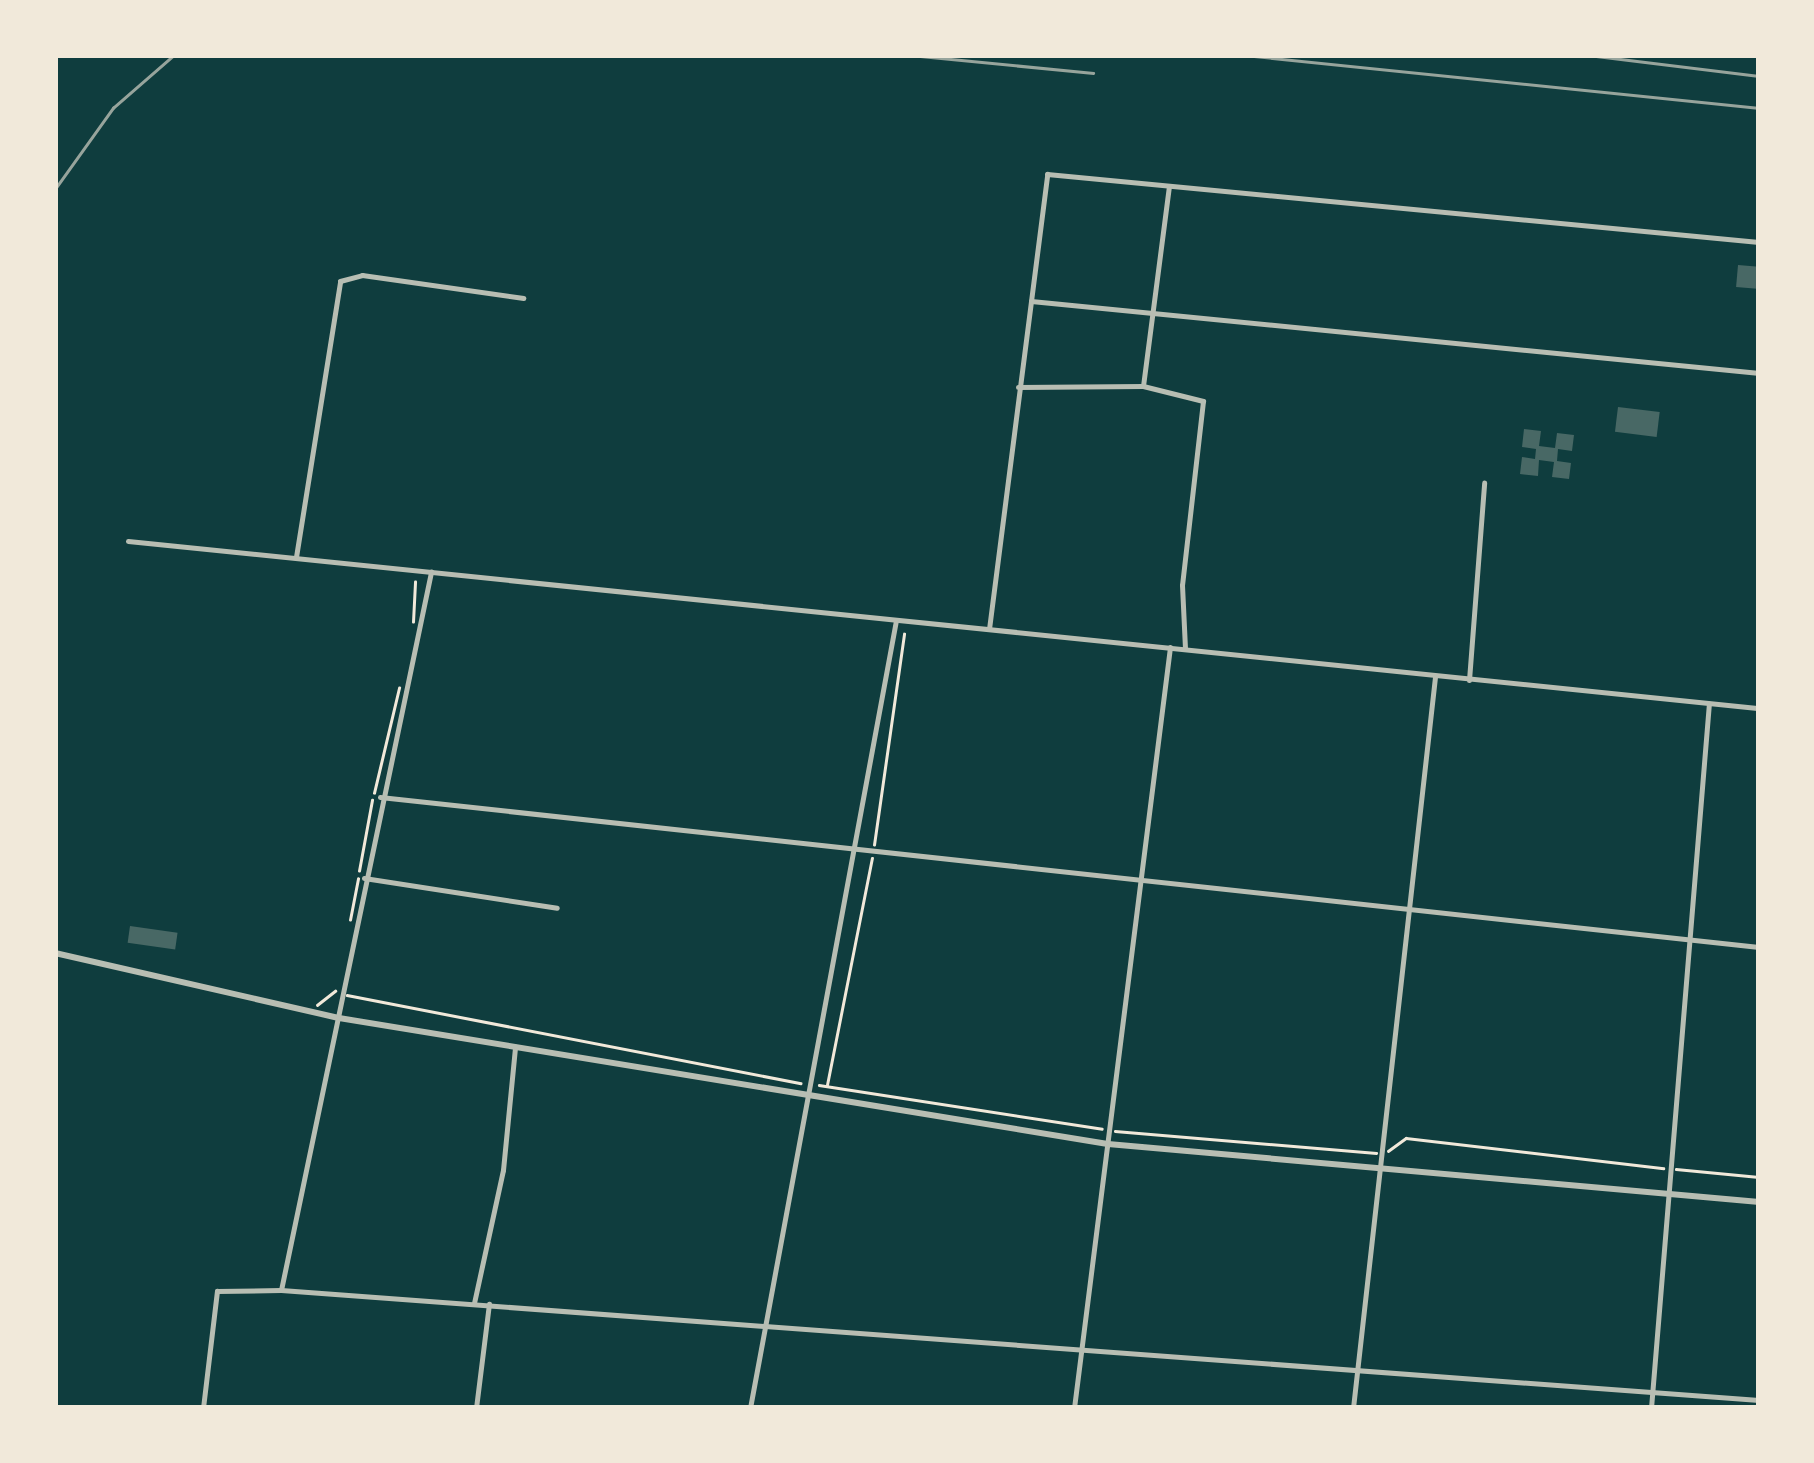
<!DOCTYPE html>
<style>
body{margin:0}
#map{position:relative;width:1814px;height:1463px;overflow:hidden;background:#0f3d3e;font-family:Lato,sans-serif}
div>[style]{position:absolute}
.building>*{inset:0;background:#486865;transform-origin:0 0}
.path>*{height:2.5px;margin:-1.25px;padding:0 1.25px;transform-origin:1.25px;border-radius:1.25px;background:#f1e9da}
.minor>*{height:5px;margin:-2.5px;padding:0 2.5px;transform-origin:2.5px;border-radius:2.5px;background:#b8beb3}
.tertiary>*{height:6px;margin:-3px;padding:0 3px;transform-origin:3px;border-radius:3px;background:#b8beb3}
.rail>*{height:2.5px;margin:-1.25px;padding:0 1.25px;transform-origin:1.25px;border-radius:1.25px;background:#97a49c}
span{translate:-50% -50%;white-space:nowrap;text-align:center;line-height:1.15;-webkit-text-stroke:8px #f1e9da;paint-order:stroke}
.frame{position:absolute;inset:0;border:58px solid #f1e9da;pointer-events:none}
</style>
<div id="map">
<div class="building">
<div style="left:1738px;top:265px;width:21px;height:22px;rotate:5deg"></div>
<div style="left:1618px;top:407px;width:42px;height:25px;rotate:7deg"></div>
<div style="clip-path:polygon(1524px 429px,1541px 431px,1539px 446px,1555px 448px,1557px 433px,1574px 435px,1572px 451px,1558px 449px,1557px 461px,1571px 463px,1569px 479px,1552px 477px,1554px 462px,1539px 460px,1538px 476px,1520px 474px,1522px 457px,1535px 459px,1536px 449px,1522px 447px)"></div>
<div style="left:130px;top:926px;width:48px;height:17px;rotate:8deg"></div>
</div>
<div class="path">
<div style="left:413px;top:622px;width:40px;rotate:-87.1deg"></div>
<div style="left:374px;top:793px;width:108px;rotate:-76.6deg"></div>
<div style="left:874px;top:845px;width:213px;rotate:-81.9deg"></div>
<div style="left:359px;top:871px;width:72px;rotate:-79.6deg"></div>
<div style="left:350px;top:920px;width:42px;rotate:-79deg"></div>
<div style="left:347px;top:995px;width:462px;rotate:11deg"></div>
<div style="left:317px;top:1005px;width:23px;rotate:-38deg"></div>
<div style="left:819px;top:1085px;width:286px;rotate:8.8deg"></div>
<div style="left:827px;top:1085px;width:231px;rotate:-78.8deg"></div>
<div style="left:1115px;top:1131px;width:262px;rotate:4.8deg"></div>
<div style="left:1388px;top:1151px;width:22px;rotate:-36deg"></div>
<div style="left:1406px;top:1138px;width:259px;rotate:6.7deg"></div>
<div style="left:1676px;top:1169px;width:83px;rotate:5.5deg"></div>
</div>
<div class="minor">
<div style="left:1031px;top:301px;width:732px;rotate:5.65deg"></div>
<div style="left:1143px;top:386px;width:201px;rotate:-82.6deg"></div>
<div style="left:1018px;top:387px;width:125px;rotate:-0.5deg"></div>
<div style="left:1143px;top:386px;width:62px;rotate:14deg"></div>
<div style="left:1203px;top:401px;width:185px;rotate:96.5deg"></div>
<div style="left:1182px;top:585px;width:64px;rotate:87.3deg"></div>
<div style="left:128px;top:541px;width:1640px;rotate:5.85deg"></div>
<div style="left:296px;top:557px;width:279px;rotate:-80.9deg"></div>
<div style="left:340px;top:281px;width:23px;rotate:-15deg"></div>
<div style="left:362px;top:275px;width:163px;rotate:8.1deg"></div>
<div style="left:989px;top:629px;width:459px;rotate:-82.7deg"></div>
<div style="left:1047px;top:174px;width:715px;rotate:5.46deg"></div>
<div style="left:1469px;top:680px;width:198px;rotate:-85.6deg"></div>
<div style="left:380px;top:797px;width:1387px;rotate:6.21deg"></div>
<div style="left:364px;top:878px;width:195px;rotate:8.8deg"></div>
<div style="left:281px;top:1290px;width:1482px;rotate:4.26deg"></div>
<div style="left:474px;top:1303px;width:136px;rotate:-77.7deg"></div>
<div style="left:503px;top:1170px;width:124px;rotate:-84.4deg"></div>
<div style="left:203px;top:1408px;width:118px;rotate:-83.2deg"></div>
<div style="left:217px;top:1291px;width:64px;rotate:-0.9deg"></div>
<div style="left:281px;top:1290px;width:734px;rotate:-78.2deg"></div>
<div style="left:476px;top:1408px;width:105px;rotate:-82.9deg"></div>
<div style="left:750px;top:1408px;width:801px;rotate:-79.5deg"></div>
<div style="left:1074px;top:1408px;width:767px;rotate:-82.81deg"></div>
<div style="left:1353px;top:1408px;width:736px;rotate:-83.6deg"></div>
<div style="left:1651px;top:1408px;width:707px;rotate:-85.3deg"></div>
</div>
<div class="tertiary">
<div style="left:55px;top:953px;width:291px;rotate:12.9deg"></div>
<div style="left:339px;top:1018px;width:779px;rotate:9.31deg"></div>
<div style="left:1108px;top:1144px;width:654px;rotate:5.09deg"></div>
</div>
<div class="rail">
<div style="left:910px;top:55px;width:184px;rotate:5.6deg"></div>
<div style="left:1244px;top:55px;width:518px;rotate:5.88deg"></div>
<div style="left:1588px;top:55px;width:172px;rotate:7deg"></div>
<div style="left:55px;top:189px;width:100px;rotate:-54.4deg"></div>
<div style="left:113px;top:108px;width:81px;rotate:-41deg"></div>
</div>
<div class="frame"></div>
</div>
